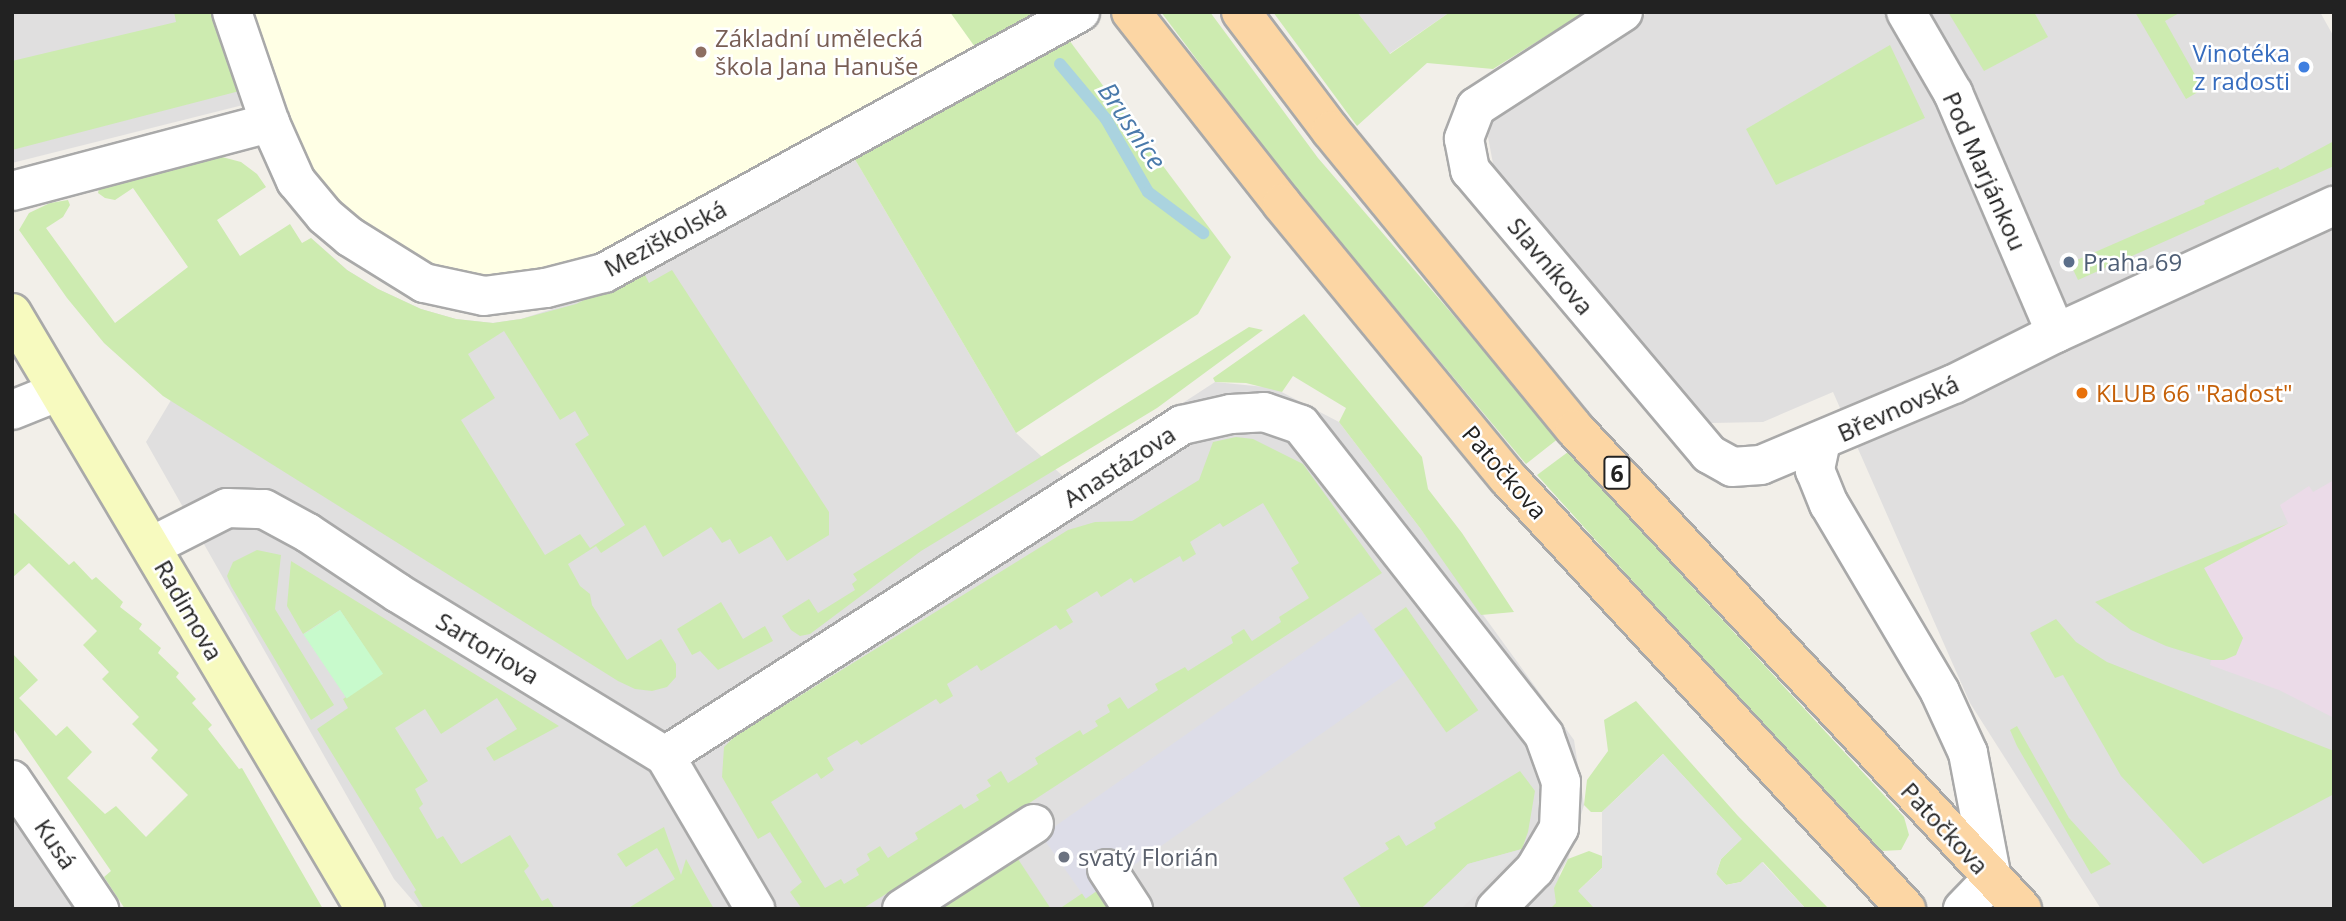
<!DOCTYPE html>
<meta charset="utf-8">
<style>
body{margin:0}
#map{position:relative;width:2346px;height:921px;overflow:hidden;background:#f2efe9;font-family:"Open Sans",sans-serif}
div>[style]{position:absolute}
.residential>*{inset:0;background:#e0dfdf}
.industrial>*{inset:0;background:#ebdbe8}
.education>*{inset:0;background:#ffffe5}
.grass>*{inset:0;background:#cdebb0;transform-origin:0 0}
.park>*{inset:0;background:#c8facc;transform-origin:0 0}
.parking>*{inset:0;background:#e2e2e2}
.plaza>*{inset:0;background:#dddde8;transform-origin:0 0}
.stream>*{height:12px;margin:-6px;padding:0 6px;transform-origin:6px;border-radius:6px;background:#aad3df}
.roads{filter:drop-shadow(2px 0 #a9a9a9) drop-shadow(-2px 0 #a9a9a9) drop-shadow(0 2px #a9a9a9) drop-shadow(0 -2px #a9a9a9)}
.street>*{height:38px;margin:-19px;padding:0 19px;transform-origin:19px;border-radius:19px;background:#fff}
.secondary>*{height:38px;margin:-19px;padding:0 19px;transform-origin:19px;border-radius:19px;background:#f7fabf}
.primary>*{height:38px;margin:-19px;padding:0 19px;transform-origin:19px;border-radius:19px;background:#fcd6a4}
.dots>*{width:19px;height:19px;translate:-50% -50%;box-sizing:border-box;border:4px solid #fff;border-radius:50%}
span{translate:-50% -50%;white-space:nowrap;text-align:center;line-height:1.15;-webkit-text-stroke:5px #fff;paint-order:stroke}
.shield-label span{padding:2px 5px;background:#fff;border:2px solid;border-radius:5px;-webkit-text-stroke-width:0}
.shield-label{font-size:23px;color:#222;font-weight:700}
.education-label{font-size:24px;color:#785e54}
.left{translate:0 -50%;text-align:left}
.shop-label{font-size:24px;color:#366cbe}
.right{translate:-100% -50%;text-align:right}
.street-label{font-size:24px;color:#222}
.service-label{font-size:24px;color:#4e5e75}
.food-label{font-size:24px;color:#c56008}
.worship-label{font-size:24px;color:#5b616d}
.water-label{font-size:26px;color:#4a7aab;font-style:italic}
.frame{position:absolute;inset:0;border:14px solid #222;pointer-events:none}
</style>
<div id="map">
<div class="residential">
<div style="clip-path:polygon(12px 12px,254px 12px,283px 95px,12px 163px)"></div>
<div style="clip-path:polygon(1357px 12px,1450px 12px,1389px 54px)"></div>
<div style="clip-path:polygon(1649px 12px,2320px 12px,2334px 37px,2334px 909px,2101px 909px,1970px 703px,1833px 392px,1763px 422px,1711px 423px,1494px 169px,1488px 137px,1494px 112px)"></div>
<div style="clip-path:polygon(853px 156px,1016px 433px,1066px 479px,1215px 382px,1274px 388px,1339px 422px,1420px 528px,1574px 740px,1584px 805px,1568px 859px,1559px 874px,1562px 909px,420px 909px,394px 879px,146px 442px,237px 290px,311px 238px,347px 270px,378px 289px,421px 309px,456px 319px,493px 323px,521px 319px,599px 294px)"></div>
<div style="clip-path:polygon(12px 807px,82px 909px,12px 909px)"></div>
</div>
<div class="industrial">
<div style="clip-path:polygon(2334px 480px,2334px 718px,2279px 690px,2210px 665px,2211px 660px,2224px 660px,2243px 638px,2204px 568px,2288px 523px,2280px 505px,2309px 486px,2313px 492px)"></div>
</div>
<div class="education">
<div style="clip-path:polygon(254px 12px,950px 12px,980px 54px,599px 262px,549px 277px,482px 276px,438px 269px,374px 234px,331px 197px,315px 177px,302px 148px)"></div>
</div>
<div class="grass">
<div style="clip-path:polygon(174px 12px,224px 12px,255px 87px,12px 150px,12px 61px,176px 22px)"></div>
<div style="clip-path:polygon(950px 12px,1047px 12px,980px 54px)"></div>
<div style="clip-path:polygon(1161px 12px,1210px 12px,1318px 158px,1559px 438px,1526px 464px,1280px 170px)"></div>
<div style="clip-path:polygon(1273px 12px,1357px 12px,1390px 54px,1450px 12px,1585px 12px,1493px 69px,1427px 63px,1357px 126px)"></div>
<div style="clip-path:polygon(1948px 12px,2034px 12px,2048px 37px,1984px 71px)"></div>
<div style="clip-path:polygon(2135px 12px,2181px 12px,2165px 21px,2203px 89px,2186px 99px)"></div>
<div style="clip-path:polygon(1066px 36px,1231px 257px,1198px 314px,1016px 433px,853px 156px)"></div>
<div style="clip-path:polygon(1890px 45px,1925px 118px,1776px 185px,1746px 129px)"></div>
<div style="clip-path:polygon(2334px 141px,2334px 166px,2078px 280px,2070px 263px,2205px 204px,2204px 201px,2278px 167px,2280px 170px)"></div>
<div style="clip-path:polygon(evenodd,207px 153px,241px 162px,257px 174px,266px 187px,217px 220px,240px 256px,290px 224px,302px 243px,311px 238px,347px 270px,378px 289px,421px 309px,456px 319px,493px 323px,521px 319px,576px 304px,643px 271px,649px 283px,672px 270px,829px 512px,829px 535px,787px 561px,771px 536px,739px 554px,730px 539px,722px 543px,711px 527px,663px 557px,645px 525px,601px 553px,596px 546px,568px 564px,580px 586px,590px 594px,592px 605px,627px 660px,661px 639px,676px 664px,676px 677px,667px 687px,652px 691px,635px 689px,618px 681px,163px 396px,104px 343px,67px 298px,19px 230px,29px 213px,50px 203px,68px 200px,70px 205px,63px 217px,46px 228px,115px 323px,188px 267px,133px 188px,115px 200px,105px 198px,98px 193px,101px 180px,207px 153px,504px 331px,560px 420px,575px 411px,589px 435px,575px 444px,625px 525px,590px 548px,580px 534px,545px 555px,461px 420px,495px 398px,468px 354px,504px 331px)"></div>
<div style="clip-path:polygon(1304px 314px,1422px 457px,1428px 489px,1462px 533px,1514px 612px,1481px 615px,1420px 528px,1339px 422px,1346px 408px,1293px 376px,1282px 392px,1246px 383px,1215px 382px,1213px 378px)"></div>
<div style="clip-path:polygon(1249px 327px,1263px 330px,1157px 408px,921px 551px,810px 634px,800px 636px,791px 630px,782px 616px,809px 599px,818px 613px,855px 590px,852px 584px,857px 580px,853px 574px)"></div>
<div style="clip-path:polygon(evenodd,1236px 437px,1253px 439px,1303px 464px,1382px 573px,982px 834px,862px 909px,802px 909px,790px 892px,802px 882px,770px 832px,758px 839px,722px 777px,724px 747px,735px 736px,1068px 530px,1095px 522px,1132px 521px,1199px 480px,1213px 442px,1236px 437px,1263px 503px,1299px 563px,1291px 568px,1309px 598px,1279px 617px,1281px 622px,1252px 641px,1244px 629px,1231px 637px,1233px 643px,1188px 671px,1185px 667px,1155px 684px,1158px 690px,1128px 709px,1120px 697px,1107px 705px,1110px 712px,1095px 721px,1098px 726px,1083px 735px,1080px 730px,1035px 758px,1038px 764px,1008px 783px,1001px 771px,987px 780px,991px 786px,976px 795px,979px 800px,964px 809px,961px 804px,915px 833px,918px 839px,888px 858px,880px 846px,867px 854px,870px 860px,856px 869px,859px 875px,844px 884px,841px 879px,825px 888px,771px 802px,817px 773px,821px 779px,834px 770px,827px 758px,857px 740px,861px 745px,936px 699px,940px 704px,953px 696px,947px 684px,977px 665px,981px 671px,1056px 625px,1060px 630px,1073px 622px,1066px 610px,1097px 591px,1101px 597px,1131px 578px,1134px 583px,1180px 556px,1183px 562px,1196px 554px,1190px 542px,1220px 523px,1223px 527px,1263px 503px)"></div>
<div style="clip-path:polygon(1568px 452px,1904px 817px,1909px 835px,1901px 850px,1881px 851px,1868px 842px,1537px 475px)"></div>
<div style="clip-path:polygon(12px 511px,69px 565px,74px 561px,92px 580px,96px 577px,123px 602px,120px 607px,142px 624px,139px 629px,161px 648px,158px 653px,179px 673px,176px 677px,196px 699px,192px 703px,212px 725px,208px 729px,239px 769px,242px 768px,323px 909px,125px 909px,104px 877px,111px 871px,12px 727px,12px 653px,38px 680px,19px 698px,56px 736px,67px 726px,92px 752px,67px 778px,105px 814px,116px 806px,146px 837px,188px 795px,151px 758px,158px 750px,132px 724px,139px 717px,102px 679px,109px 672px,83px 645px,97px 631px,29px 563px,12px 578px)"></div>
<div style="clip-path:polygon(2289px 523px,2204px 568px,2243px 638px,2236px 655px,2224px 660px,2211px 660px,2166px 646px,2131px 630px,2095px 602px)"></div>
<div style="clip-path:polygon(257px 550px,281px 555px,275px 609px,334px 705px,311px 720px,231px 586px,227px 576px,233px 562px)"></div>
<div style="clip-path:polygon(291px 561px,559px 726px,494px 761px,486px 748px,517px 729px,497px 698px,441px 734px,425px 709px,395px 728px,428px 781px,415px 789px,423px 804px,419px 808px,437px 839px,443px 836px,461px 864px,510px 835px,529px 866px,524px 871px,542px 901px,548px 898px,555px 909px,424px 909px,414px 892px,416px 890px,317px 729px,348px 708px,343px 699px,382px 674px,340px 610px,303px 634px,287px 606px)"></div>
<div style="clip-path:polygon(721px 602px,743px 639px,765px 626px,773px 641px,718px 670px,700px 651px,692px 655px,677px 629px)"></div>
<div style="left:1406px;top:607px;width:126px;height:39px;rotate:55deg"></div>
<div style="clip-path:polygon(2056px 619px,2076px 642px,2107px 662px,2334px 751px,2334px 794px,2203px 864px,2121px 776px,2063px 675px,2055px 678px,2030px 633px)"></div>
<div style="clip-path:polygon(1636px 701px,1738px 816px,1829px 909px,1806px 909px,1763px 862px,1741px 882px,1726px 885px,1716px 874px,1721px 859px,1741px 839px,1663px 754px,1602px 812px,1591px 812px,1584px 805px,1587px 780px,1608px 751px,1604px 720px)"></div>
<div style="clip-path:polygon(2017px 726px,2069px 818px,2111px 864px,2091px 874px,2017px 746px,2010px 730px)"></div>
<div style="clip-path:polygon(1520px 771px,1535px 791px,1528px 832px,1522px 849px,1468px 864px,1421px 909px,1362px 909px,1343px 878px,1389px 849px,1385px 843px,1399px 835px,1406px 846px,1436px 828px,1434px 823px)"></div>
<div style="clip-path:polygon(664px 827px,681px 875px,686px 859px,714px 909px,627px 909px,675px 879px,657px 848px,626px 867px,617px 854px)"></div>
<div style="clip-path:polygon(1589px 851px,1602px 856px,1602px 868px,1579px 890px,1595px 909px,1550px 909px,1556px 903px,1554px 888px,1568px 859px)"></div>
<div style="clip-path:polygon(1016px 856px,1051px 909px,930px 909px)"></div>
<div style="clip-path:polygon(1120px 868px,1145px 909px,1059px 909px)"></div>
</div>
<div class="park">
<div style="left:340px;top:610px;width:77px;height:44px;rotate:56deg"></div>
</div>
<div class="parking">
<div style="clip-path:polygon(1663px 754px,1742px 839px,1721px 859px,1716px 874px,1726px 885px,1741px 882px,1762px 862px,1806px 909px,1595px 909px,1578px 891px,1602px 868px,1602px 812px)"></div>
<div style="clip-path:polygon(1522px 849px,1461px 909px,1421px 909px,1468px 864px)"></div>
</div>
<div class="plaza">
<div style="left:1361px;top:612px;width:77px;height:390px;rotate:55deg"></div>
</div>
<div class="stream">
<div style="left:1060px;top:64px;width:72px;rotate:50.1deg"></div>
<div style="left:1106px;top:119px;width:84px;rotate:60.1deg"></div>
<div style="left:1148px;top:192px;width:69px;rotate:36.7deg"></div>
</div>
<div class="roads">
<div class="street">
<div style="left:232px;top:12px;width:117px;rotate:71.1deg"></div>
<div style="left:270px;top:123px;width:64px;rotate:65.9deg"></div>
<div style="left:296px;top:181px;width:45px;rotate:50.4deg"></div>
<div style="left:325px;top:216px;width:33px;rotate:40deg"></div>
<div style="left:350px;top:237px;width:87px;rotate:31.9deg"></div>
<div style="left:424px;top:283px;width:61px;rotate:12.2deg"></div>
<div style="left:484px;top:296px;width:63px;rotate:-7.4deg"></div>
<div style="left:546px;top:288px;width:60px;rotate:-14.5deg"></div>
<div style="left:604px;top:273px;width:543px;rotate:-28.74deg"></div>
<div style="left:1623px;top:12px;width:175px;rotate:147.1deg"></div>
<div style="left:1476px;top:107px;width:34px;rotate:111deg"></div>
<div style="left:1464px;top:139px;width:32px;rotate:79deg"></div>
<div style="left:1470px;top:170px;width:371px;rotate:49.9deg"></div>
<div style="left:1709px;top:454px;width:26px;rotate:29deg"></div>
<div style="left:1732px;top:467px;width:29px;rotate:-4deg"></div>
<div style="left:1761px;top:465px;width:209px;rotate:-22.8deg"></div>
<div style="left:1954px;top:384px;width:114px;rotate:-26.6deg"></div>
<div style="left:2056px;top:333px;width:306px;rotate:-24.6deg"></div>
<div style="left:1906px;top:12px;width:94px;rotate:59.9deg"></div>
<div style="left:1953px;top:93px;width:261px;rotate:66.8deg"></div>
<div style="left:12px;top:191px;width:267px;rotate:-14.8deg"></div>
<div style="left:12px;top:410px;width:48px;rotate:-21.8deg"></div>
<div style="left:1821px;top:441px;width:30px;rotate:102deg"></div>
<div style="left:1815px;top:470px;width:37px;rotate:68deg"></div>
<div style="left:1829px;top:504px;width:218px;rotate:59.4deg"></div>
<div style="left:1940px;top:692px;width:67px;rotate:65.3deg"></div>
<div style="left:1968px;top:753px;width:128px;rotate:79.2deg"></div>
<div style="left:1992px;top:879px;width:42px;rotate:134deg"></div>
<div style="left:152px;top:546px;width:84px;rotate:-26.9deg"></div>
<div style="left:227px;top:508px;width:37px;rotate:2deg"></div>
<div style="left:264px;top:509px;width:50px;rotate:28.6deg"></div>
<div style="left:308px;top:533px;width:108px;rotate:33.7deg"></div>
<div style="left:398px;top:593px;width:313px;rotate:31.4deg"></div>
<div style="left:665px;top:756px;width:178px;rotate:59.5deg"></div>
<div style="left:665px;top:756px;width:614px;rotate:-32.63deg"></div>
<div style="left:1182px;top:425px;width:50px;rotate:-12.7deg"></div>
<div style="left:1231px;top:414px;width:33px;rotate:-3deg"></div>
<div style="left:1264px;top:412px;width:39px;rotate:19deg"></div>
<div style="left:1301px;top:425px;width:394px;rotate:51.9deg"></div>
<div style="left:1544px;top:735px;width:50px;rotate:70.1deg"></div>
<div style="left:1561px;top:782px;width:46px;rotate:92.5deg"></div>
<div style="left:1559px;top:828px;width:48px;rotate:120.3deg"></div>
<div style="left:1535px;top:869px;width:56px;rotate:134.3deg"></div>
<div style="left:12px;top:780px;width:156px;rotate:56deg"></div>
<div style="left:1107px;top:869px;width:48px;rotate:57deg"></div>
<div style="left:902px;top:909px;width:157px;rotate:-32.8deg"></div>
</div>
<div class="secondary">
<div style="left:12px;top:313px;width:693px;rotate:59.36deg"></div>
</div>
<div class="primary">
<div style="left:1131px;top:12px;width:244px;rotate:51.8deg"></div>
<div style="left:1282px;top:204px;width:355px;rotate:50.5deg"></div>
<div style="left:1508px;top:478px;width:587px;rotate:47.28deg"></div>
<div style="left:1241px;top:12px;width:149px;rotate:52.9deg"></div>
<div style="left:1331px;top:131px;width:385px;rotate:50.7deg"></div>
<div style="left:1575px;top:429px;width:656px;rotate:47.04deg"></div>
</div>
</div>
<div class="dots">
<div style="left:701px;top:52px;background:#8d6e63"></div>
<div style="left:2304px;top:67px;background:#3f7fe0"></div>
<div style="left:2069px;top:262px;background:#5c6f8a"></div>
<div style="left:2082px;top:393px;background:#e8710a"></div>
<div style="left:1064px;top:857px;background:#6b7280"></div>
</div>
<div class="shield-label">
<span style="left:1617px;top:473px">6</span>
</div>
<div class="education-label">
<span class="left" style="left:715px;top:52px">Základní umělecká<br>škola Jana Hanuše</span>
</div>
<div class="shop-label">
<span class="right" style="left:2290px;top:67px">Vinotéka<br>z radosti</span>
</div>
<div class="street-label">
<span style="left:1985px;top:171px;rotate:66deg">Pod Marjánkou</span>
<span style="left:665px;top:238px;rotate:-28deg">Meziškolská</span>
<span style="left:1551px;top:266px;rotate:50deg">Slavníkova</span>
<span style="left:1898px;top:408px;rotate:-24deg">Břevnovská</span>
<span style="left:1119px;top:466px;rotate:-33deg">Anastázova</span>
<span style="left:1505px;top:472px;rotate:49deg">Patočkova</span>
<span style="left:189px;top:610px;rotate:60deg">Radimova</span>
<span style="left:488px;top:648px;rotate:31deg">Sartoriova</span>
<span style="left:1945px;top:828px;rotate:47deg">Patočkova</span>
<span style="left:56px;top:844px;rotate:56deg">Kusá</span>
</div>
<div class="service-label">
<span class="left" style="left:2083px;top:262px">Praha 69</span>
</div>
<div class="food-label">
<span class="left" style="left:2096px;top:393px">KLUB 66 "Radost"</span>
</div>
<div class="worship-label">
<span class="left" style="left:1078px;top:857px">svatý Florián</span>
</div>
<div class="water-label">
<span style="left:1132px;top:126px;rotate:56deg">Brusnice</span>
</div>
<div class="frame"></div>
</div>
